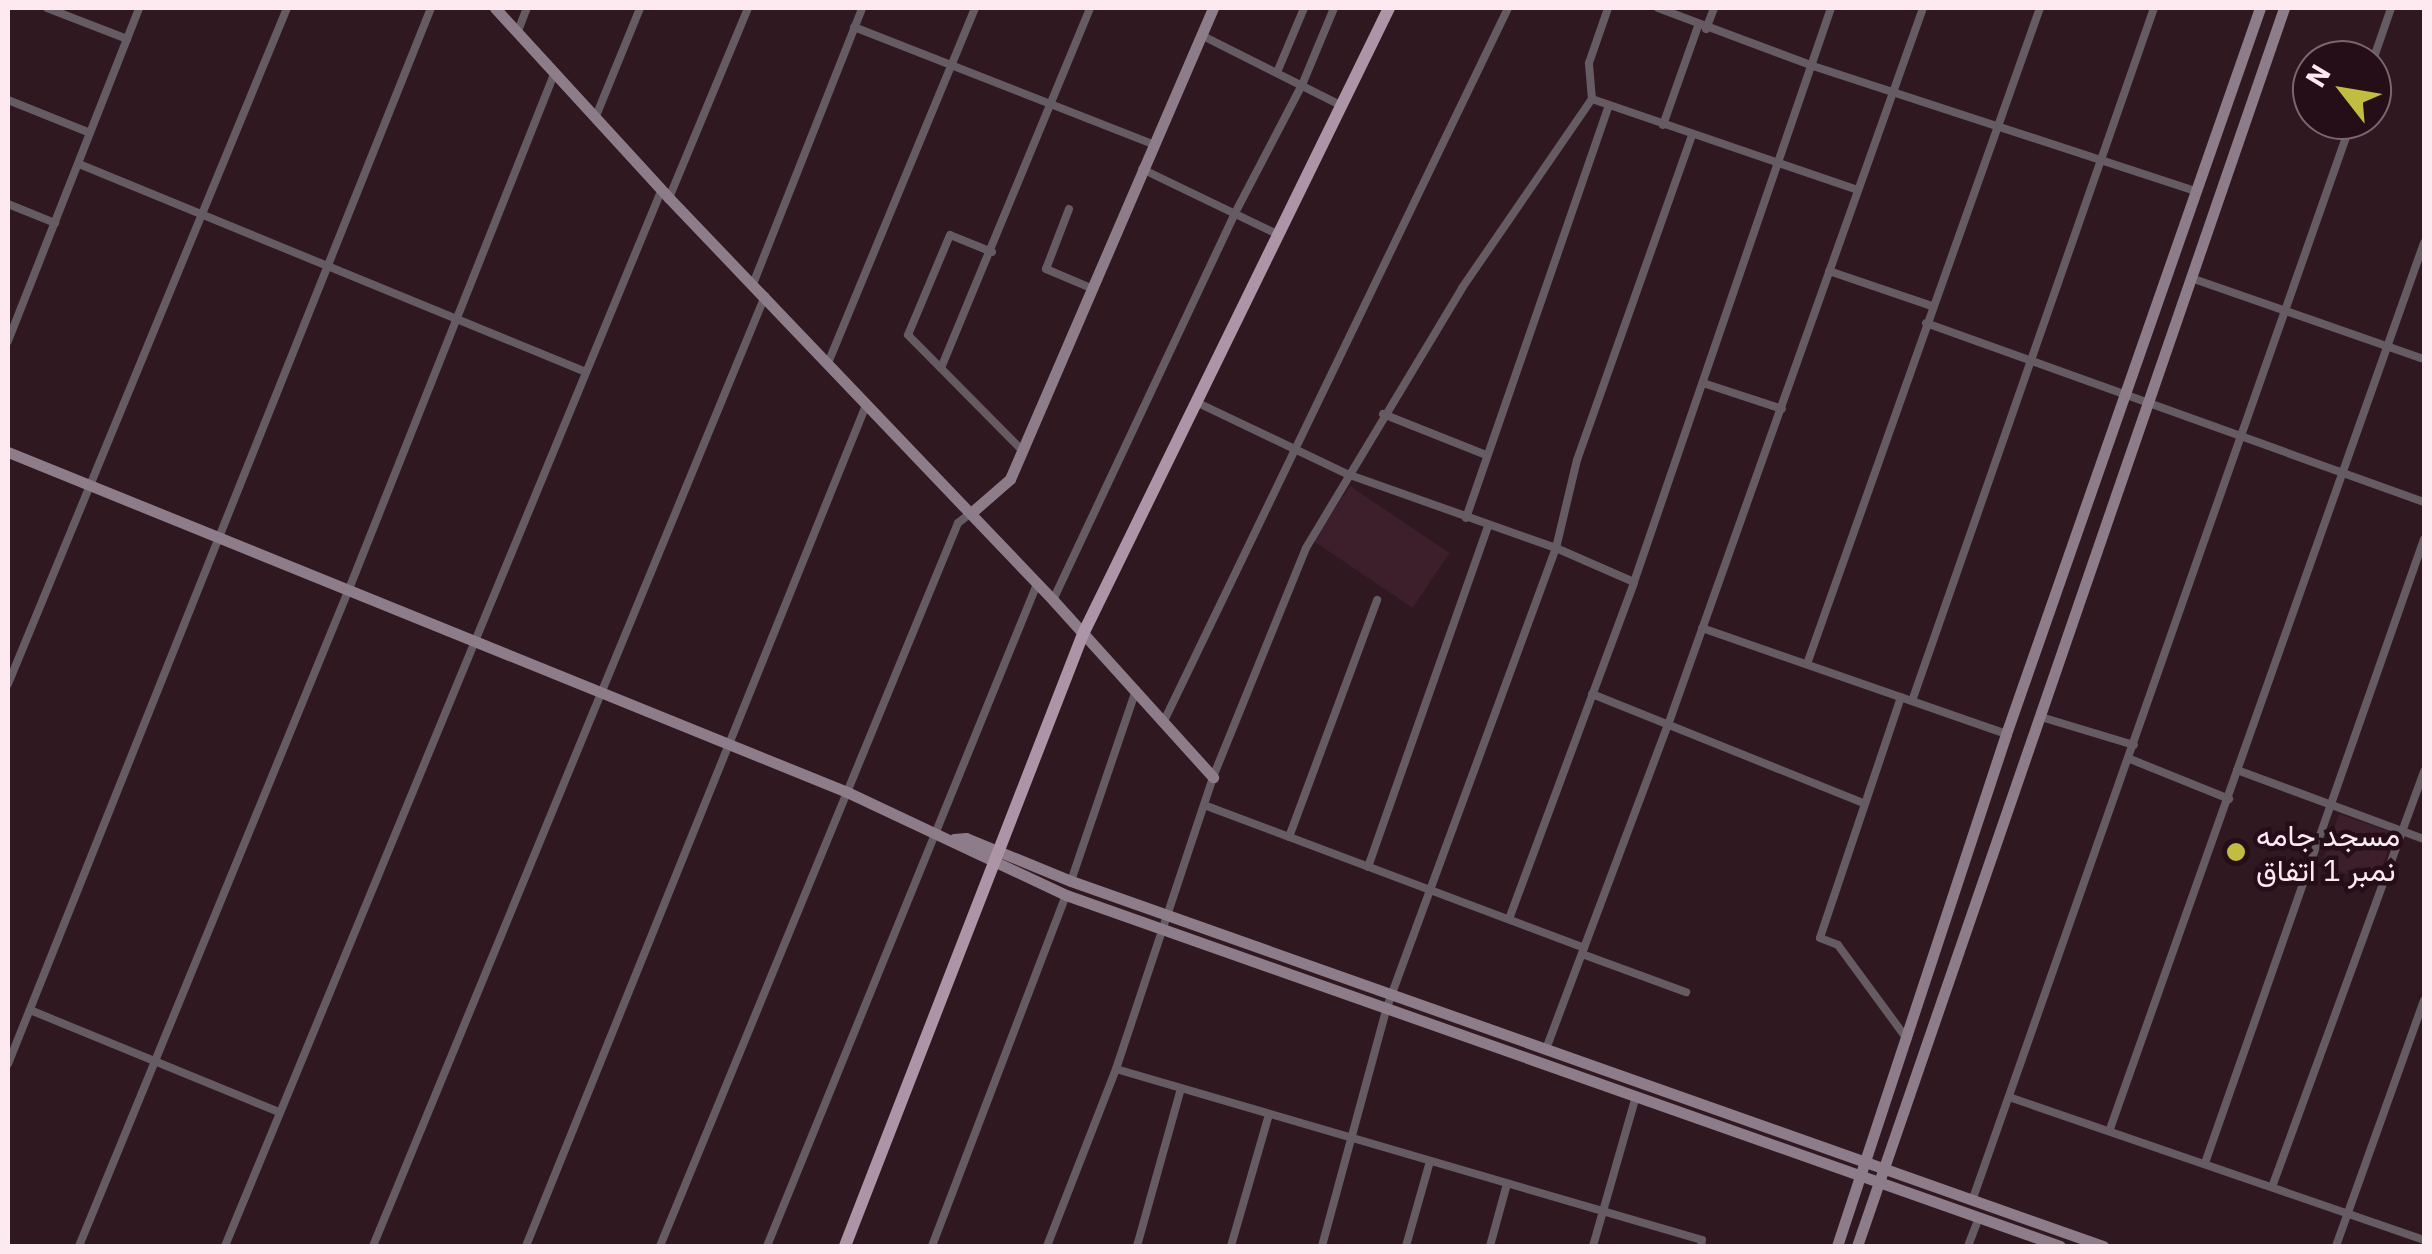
<!DOCTYPE html>
<meta charset="utf-8">
<style>
body{margin:0}
#map{position:relative;width:2432px;height:1254px;overflow:hidden;background:#301821;font-family:"IBM Plex Sans",Vazirmatn,sans-serif}
div>[style]{position:absolute}
.built>*{inset:0;background:#3d1e2b;transform-origin:0 0}
.street>*{height:8px;margin:-4px;padding:0 4px;transform-origin:4px;border-radius:4px;background:#655b63}
.secondary>*{height:11px;margin:-5.5px;padding:0 5.5px;transform-origin:5.5px;border-radius:5.5px;background:#8d7c89}
.primary>*{height:12px;margin:-6px;padding:0 6px;transform-origin:6px;border-radius:6px;background:#ab95a6}
.dots>*{width:28px;height:28px;translate:-50% -50%;box-sizing:border-box;border:5px solid #260e18;border-radius:50%}
span{translate:-50% -50%;white-space:nowrap;text-align:center;line-height:1.15;-webkit-text-stroke:9px #260e18;paint-order:stroke}
.poi-label{font-size:30px;color:#fceaf0}
.left{translate:0 -50%;text-align:left}
.frame{position:absolute;inset:0;border:10px solid #fceaf0;pointer-events:none}
.north{position:absolute;left:2292px;top:40px;width:100px;height:100px;box-sizing:border-box;background:#260e18;border:2px solid #7c666e;border-radius:50%;rotate:301deg;font-size:28px;font-weight:700;line-height:40px;text-align:center;color:#fceaf0}
.north::after{content:'';display:block;margin:auto;width:35px;height:45px;background:#c2bd3f;clip-path:polygon(50% 0,100% 100%,50% 72%,0 100%)}
</style>
<div id="map">
<div class="built">
<div style="left:1350px;top:486px;width:120px;height:66px;rotate:34deg"></div>
<div style="left:2339px;top:814px;width:58px;height:54px;rotate:19deg"></div>
</div>
<div class="street">
<div style="left:47px;top:8px;width:86px;rotate:21.2deg"></div>
<div style="left:1658px;top:8px;width:165px;rotate:20.5deg"></div>
<div style="left:1813px;top:66px;width:403px;rotate:18.1deg"></div>
<div style="left:854px;top:27px;width:321px;rotate:21.4deg"></div>
<div style="left:1706px;top:29px;width:22px;rotate:-69deg"></div>
<div style="left:518px;top:31px;width:25px;rotate:-69deg"></div>
<div style="left:1201px;top:35px;width:156px;rotate:26.7deg"></div>
<div style="left:2372px;top:63px;width:58px;rotate:-70.9deg"></div>
<div style="left:1278px;top:70px;width:67px;rotate:-67.2deg"></div>
<div style="left:1592px;top:99px;width:281px;rotate:18.9deg"></div>
<div style="left:8px;top:100px;width:88px;rotate:21.9deg"></div>
<div style="left:596px;top:116px;width:117px;rotate:-67.8deg"></div>
<div style="left:1663px;top:125px;width:105px;rotate:-70.5deg"></div>
<div style="left:79px;top:164px;width:548px;rotate:22.31deg"></div>
<div style="left:1142px;top:169px;width:148px;rotate:25.7deg"></div>
<div style="left:669px;top:198px;width:206px;rotate:-67.4deg"></div>
<div style="left:8px;top:204px;width:51px;rotate:22deg"></div>
<div style="left:1069px;top:209px;width:64px;rotate:111deg"></div>
<div style="left:1046px;top:269px;width:49px;rotate:22.9deg"></div>
<div style="left:992px;top:252px;width:45px;rotate:-158deg"></div>
<div style="left:950px;top:235px;width:108px;rotate:112.8deg"></div>
<div style="left:908px;top:335px;width:162px;rotate:45.3deg"></div>
<div style="left:1829px;top:271px;width:109px;rotate:18.8deg"></div>
<div style="left:2191px;top:278px;width:247px;rotate:19.2deg"></div>
<div style="left:753px;top:284px;width:297px;rotate:-68.4deg"></div>
<div style="left:1926px;top:323px;width:529px;rotate:19.77deg"></div>
<div style="left:8px;top:341px;width:358px;rotate:-68.5deg"></div>
<div style="left:828px;top:363px;width:384px;rotate:-67.5deg"></div>
<div style="left:941px;top:368px;width:390px;rotate:-67.5deg"></div>
<div style="left:1703px;top:383px;width:83px;rotate:18.2deg"></div>
<div style="left:1196px;top:402px;width:167px;rotate:25.5deg"></div>
<div style="left:1347px;top:474px;width:222px;rotate:19.5deg"></div>
<div style="left:1556px;top:548px;width:85px;rotate:23.6deg"></div>
<div style="left:1383px;top:414px;width:111px;rotate:21.7deg"></div>
<div style="left:1466px;top:518px;width:437px;rotate:-70.9deg"></div>
<div style="left:1053px;top:600px;width:425px;rotate:-64.8deg"></div>
<div style="left:1234px;top:215px;width:147px;rotate:-62.4deg"></div>
<div style="left:1302px;top:85px;width:83px;rotate:-67.4deg"></div>
<div style="left:1702px;top:628px;width:322px;rotate:19.2deg"></div>
<div style="left:1807px;top:664px;width:696px;rotate:-70.45deg"></div>
<div style="left:8px;top:684px;width:731px;rotate:-67.57deg"></div>
<div style="left:1592px;top:694px;width:294px;rotate:21.9deg"></div>
<div style="left:1901px;top:697px;width:254px;rotate:108.6deg"></div>
<div style="left:1820px;top:938px;width:19px;rotate:21deg"></div>
<div style="left:1838px;top:945px;width:117px;rotate:53.7deg"></div>
<div style="left:1912px;top:701px;width:734px;rotate:-70.75deg"></div>
<div style="left:2041px;top:717px;width:97px;rotate:16.8deg"></div>
<div style="left:1164px;top:721px;width:792px;rotate:-64.24deg"></div>
<div style="left:2130px;top:759px;width:107px;rotate:22deg"></div>
<div style="left:2237px;top:770px;width:199px;rotate:20.3deg"></div>
<div style="left:1204px;top:805px;width:406px;rotate:20.6deg"></div>
<div style="left:1289px;top:837px;width:253px;rotate:-69.6deg"></div>
<div style="left:1368px;top:867px;width:361px;rotate:-70.6deg"></div>
<div style="left:1071px;top:881px;width:202px;rotate:-71.2deg"></div>
<div style="left:1509px;top:919px;width:359px;rotate:-69.6deg"></div>
<div style="left:1634px;top:582px;width:607px;rotate:-71.06deg"></div>
<div style="left:1582px;top:954px;width:111px;rotate:20.1deg"></div>
<div style="left:30px;top:1010px;width:269px;rotate:22.3deg"></div>
<div style="left:1546px;top:1049px;width:346px;rotate:-69.4deg"></div>
<div style="left:1668px;top:725px;width:761px;rotate:-70.42deg"></div>
<div style="left:8px;top:1064px;width:1138px;rotate:-68.17deg"></div>
<div style="left:1116px;top:1069px;width:610px;rotate:16.27deg"></div>
<div style="left:1702px;top:1240px;width:6px;rotate:99deg"></div>
<div style="left:2009px;top:1097px;width:439px;rotate:19deg"></div>
<div style="left:2110px;top:1129px;width:940px;rotate:-70.49deg"></div>
<div style="left:2205px;top:1163px;width:661px;rotate:-70.66deg"></div>
<div style="left:2272px;top:1187px;width:443px;rotate:-69.9deg"></div>
<div style="left:1972px;top:1201px;width:1146px;rotate:-70.63deg"></div>
<div style="left:79px;top:1246px;width:710px;rotate:-67.66deg"></div>
<div style="left:349px;top:589px;width:557px;rotate:-68.28deg"></div>
<div style="left:225px;top:1246px;width:1144px;rotate:-67.54deg"></div>
<div style="left:373px;top:1246px;width:1028px;rotate:-67.58deg"></div>
<div style="left:526px;top:1246px;width:909px;rotate:-67.98deg"></div>
<div style="left:660px;top:1246px;width:782px;rotate:-67.6deg"></div>
<div style="left:958px;top:523px;width:16px;rotate:-38deg"></div>
<div style="left:767px;top:1246px;width:715px;rotate:-67.81deg"></div>
<div style="left:932px;top:1246px;width:376px;rotate:-69.1deg"></div>
<div style="left:1047px;top:1246px;width:190px;rotate:-68.7deg"></div>
<div style="left:1116px;top:1069px;width:308px;rotate:-71.6deg"></div>
<div style="left:1213px;top:777px;width:247px;rotate:-67.9deg"></div>
<div style="left:1306px;top:548px;width:303px;rotate:-59deg"></div>
<div style="left:1462px;top:288px;width:229px;rotate:-55.5deg"></div>
<div style="left:1592px;top:99px;width:36px;rotate:-95deg"></div>
<div style="left:1589px;top:63px;width:58px;rotate:-70.9deg"></div>
<div style="left:1137px;top:1246px;width:164px;rotate:-74.4deg"></div>
<div style="left:1231px;top:1246px;width:137px;rotate:-73.9deg"></div>
<div style="left:1322px;top:1246px;width:248px;rotate:-74.8deg"></div>
<div style="left:1387px;top:1007px;width:489px;rotate:-69.8deg"></div>
<div style="left:1556px;top:548px;width:90px;rotate:-76.6deg"></div>
<div style="left:1577px;top:460px;width:345px;rotate:-70.5deg"></div>
<div style="left:1406px;top:1246px;width:88px;rotate:-74.2deg"></div>
<div style="left:1490px;top:1246px;width:64px;rotate:-74.7deg"></div>
<div style="left:1593px;top:1246px;width:156px;rotate:-74deg"></div>
<div style="left:1968px;top:1246px;width:31px;rotate:-69deg"></div>
<div style="left:2336px;top:1246px;width:261px;rotate:-70.3deg"></div>
</div>
<div class="secondary">
<div style="left:495px;top:8px;width:258px;rotate:47.5deg"></div>
<div style="left:669px;top:198px;width:556px;rotate:46.31deg"></div>
<div style="left:1053px;top:600px;width:239px;rotate:47.9deg"></div>
<div style="left:8px;top:452px;width:905px;rotate:22.06deg"></div>
<div style="left:847px;top:792px;width:242px;rotate:25.2deg"></div>
<div style="left:1066px;top:895px;width:1054px;rotate:19.45deg"></div>
<div style="left:971px;top:513px;width:52px;rotate:-41.1deg"></div>
<div style="left:1010px;top:479px;width:513px;rotate:-66.68deg"></div>
<div style="left:954px;top:839px;width:12px;rotate:-5deg"></div>
<div style="left:966px;top:838px;width:113px;rotate:22.3deg"></div>
<div style="left:1071px;top:881px;width:1095px;rotate:19.48deg"></div>
<div style="left:1837px;top:1246px;width:539px;rotate:-71.73deg"></div>
<div style="left:2006px;top:734px;width:769px;rotate:-70.72deg"></div>
<div style="left:1857px;top:1246px;width:1310px;rotate:-70.97deg"></div>
</div>
<div class="primary">
<div style="left:845px;top:1246px;width:657px;rotate:-68.75deg"></div>
<div style="left:1083px;top:634px;width:697px;rotate:-63.95deg"></div>
</div>
<div class="dots">
<div style="left:2236px;top:852px;background:#c2bd3f"></div>
</div>
<div class="poi-label">
<span class="left" style="left:2256px;top:852px">مسجد جامه<br>نمبر 1 اتفاق</span>
</div>
<div class="frame"></div>
<div class="north">N</div>
</div>
